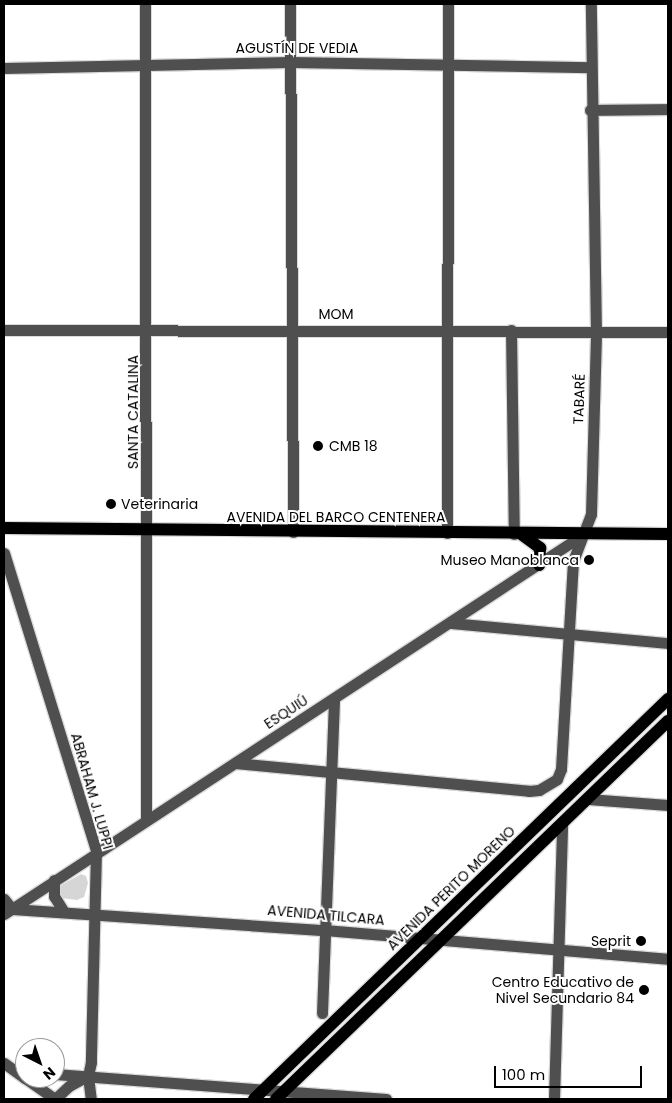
<!DOCTYPE html>
<meta charset="utf-8">
<style>
body{margin:0}
#map{position:relative;width:672px;height:1103px;overflow:hidden;background:#fff;font-family:Poppins,sans-serif}
div>[style]{position:absolute}
.green>*{inset:0;background:#d6d6d6}
.roads{filter:drop-shadow(1px 0 #dbdbdb) drop-shadow(-1px 0 #dbdbdb) drop-shadow(0 1px #dbdbdb) drop-shadow(0 -1px #dbdbdb)}
.minor>*{height:11px;margin:-5.5px;padding:0 5.5px;transform-origin:5.5px;border-radius:5.5px;background:#4f4f4f}
.major>*{height:12px;margin:-6px;padding:0 6px;transform-origin:6px;border-radius:6px;background:#000}
.dots>*{width:14px;height:14px;translate:-50% -50%;box-sizing:border-box;border:2px solid #fff;border-radius:50%}
span{translate:-50% -50%;white-space:nowrap;text-align:center;line-height:1.15;-webkit-text-stroke:4px #fff;paint-order:stroke}
.street-label{font-size:14px;color:#000}
.poi-label{font-size:14px;color:#000}
.left{translate:0 -50%;text-align:left}
.right{translate:-100% -50%;text-align:right}
.frame{position:absolute;inset:0;border:5px solid #000;pointer-events:none}
.north{position:absolute;left:15px;top:1038px;width:50px;height:50px;box-sizing:border-box;background:#fff;border:1px solid #999;border-radius:50%;rotate:139deg;font-size:14px;font-weight:700;line-height:20px;text-align:center;color:#000}
.north::after{content:'';display:block;margin:auto;width:18px;height:22px;background:#000;clip-path:polygon(50% 0,100% 100%,50% 72%,0 100%)}
.scale{position:absolute;left:494px;top:1066px;width:148px;height:22px;box-sizing:border-box;border:2px solid #000;border-top:0;padding-left:6px;font-size:15px;line-height:18px;white-space:nowrap;color:#000;-webkit-text-stroke:4px #fff;paint-order:stroke}
</style>
<div id="map">
<div class="green">
<div style="clip-path:polygon(81px 874px,86px 876px,88px 883px,84px 897px,77px 900px,61px 898px,57px 890px,60px 886px)"></div>
</div>
<div class="roads">
<div class="minor">
<div style="left:145px;top:4px;width:816px;rotate:89.93deg"></div>
<div style="left:290px;top:4px;width:528px;rotate:89.67deg"></div>
<div style="left:4px;top:68px;width:286px;rotate:-1.2deg"></div>
<div style="left:290px;top:62px;width:301px;rotate:1deg"></div>
<div style="left:590px;top:110px;width:78px;rotate:-0.7deg"></div>
<div style="left:4px;top:330px;width:664px;rotate:0.17deg"></div>
<div style="left:511px;top:330px;width:204px;rotate:89.2deg"></div>
<div style="left:447px;top:533px;width:529px;rotate:-89.89deg"></div>
<div style="left:4px;top:553px;width:312px;rotate:72.8deg"></div>
<div style="left:96px;top:851px;width:211px;rotate:91.4deg"></div>
<div style="left:91px;top:1062px;width:14px;rotate:102deg"></div>
<div style="left:88px;top:1076px;width:23px;rotate:83deg"></div>
<div style="left:451px;top:623px;width:218px;rotate:5.3deg"></div>
<div style="left:235px;top:763px;width:295px;rotate:5.4deg"></div>
<div style="left:529px;top:791px;width:10px;rotate:-6deg"></div>
<div style="left:539px;top:790px;width:21px;rotate:-31deg"></div>
<div style="left:557px;top:779px;width:11px;rotate:-68deg"></div>
<div style="left:561px;top:769px;width:208px;rotate:-86.7deg"></div>
<div style="left:573px;top:561px;width:50px;rotate:-69deg"></div>
<div style="left:591px;top:514px;width:181px;rotate:-88.4deg"></div>
<div style="left:596px;top:333px;width:329px;rotate:-90.9deg"></div>
<div style="left:588px;top:799px;width:80px;rotate:4.3deg"></div>
<div style="left:54px;top:880px;width:16px;rotate:90deg"></div>
<div style="left:54px;top:896px;width:19px;rotate:58deg"></div>
<div style="left:4px;top:899px;width:13px;rotate:51deg"></div>
<div style="left:12px;top:909px;width:313px;rotate:3.9deg"></div>
<div style="left:324px;top:930px;width:345px;rotate:4.8deg"></div>
<div style="left:4px;top:914px;width:693px;rotate:-33.23deg"></div>
<div style="left:322px;top:1013px;width:314px;rotate:-87.8deg"></div>
<div style="left:4px;top:1063px;width:26px;rotate:36deg"></div>
<div style="left:55px;top:1074px;width:332px;rotate:4.3deg"></div>
<div style="left:25px;top:1078px;width:37px;rotate:35deg"></div>
<div style="left:55px;top:1099px;width:19px;rotate:-43deg"></div>
<div style="left:69px;top:1086px;width:21px;rotate:-29deg"></div>
<div style="left:554px;top:1099px;width:275px;rotate:-88.3deg"></div>
</div>
<div class="major">
<div style="left:4px;top:528px;width:664px;rotate:0.52deg"></div>
<div style="left:521px;top:534px;width:24px;rotate:36deg"></div>
<div style="left:540px;top:548px;width:17px;rotate:93deg"></div>
<div style="left:254px;top:1099px;width:576px;rotate:-44.01deg"></div>
<div style="left:276px;top:1099px;width:545px;rotate:-43.96deg"></div>
</div>
</div>
<div class="dots">
<div style="left:318px;top:446px;background:#000"></div>
<div style="left:111px;top:504px;background:#000"></div>
<div style="left:589px;top:560px;background:#000"></div>
<div style="left:641px;top:941px;background:#000"></div>
<div style="left:644px;top:990px;background:#000"></div>
</div>
<div class="street-label">
<span style="left:297px;top:48px">AGUSTÍN DE VEDIA</span>
<span style="left:336px;top:314px">MOM</span>
<span style="left:579px;top:399px;rotate:-88deg">TABARÉ</span>
<span style="left:133px;top:412px;rotate:-90deg">SANTA CATALINA</span>
<span style="left:336px;top:517px">AVENIDA DEL BARCO CENTENERA</span>
<span style="left:286px;top:712px;rotate:-33deg">ESQUIÚ</span>
<span style="left:92px;top:791px;rotate:74deg">ABRAHAM J. LUPPI</span>
<span style="left:451px;top:888px;rotate:-44deg">AVENIDA PERITO MORENO</span>
<span style="left:326px;top:915px;rotate:5deg">AVENIDA TILCARA</span>
</div>
<div class="poi-label">
<span class="left" style="left:329px;top:446px">CMB 18</span>
<span class="left" style="left:121px;top:504px">Veterinaria</span>
<span class="right" style="left:579px;top:560px">Museo Manoblanca</span>
<span class="right" style="left:631px;top:941px">Seprit</span>
<span class="right" style="left:634px;top:990px">Centro Educativo de<br>Nivel Secundario 84</span>
</div>
<div class="frame"></div>
<div class="north">N</div>
<div class="scale">100 m</div>
</div>
